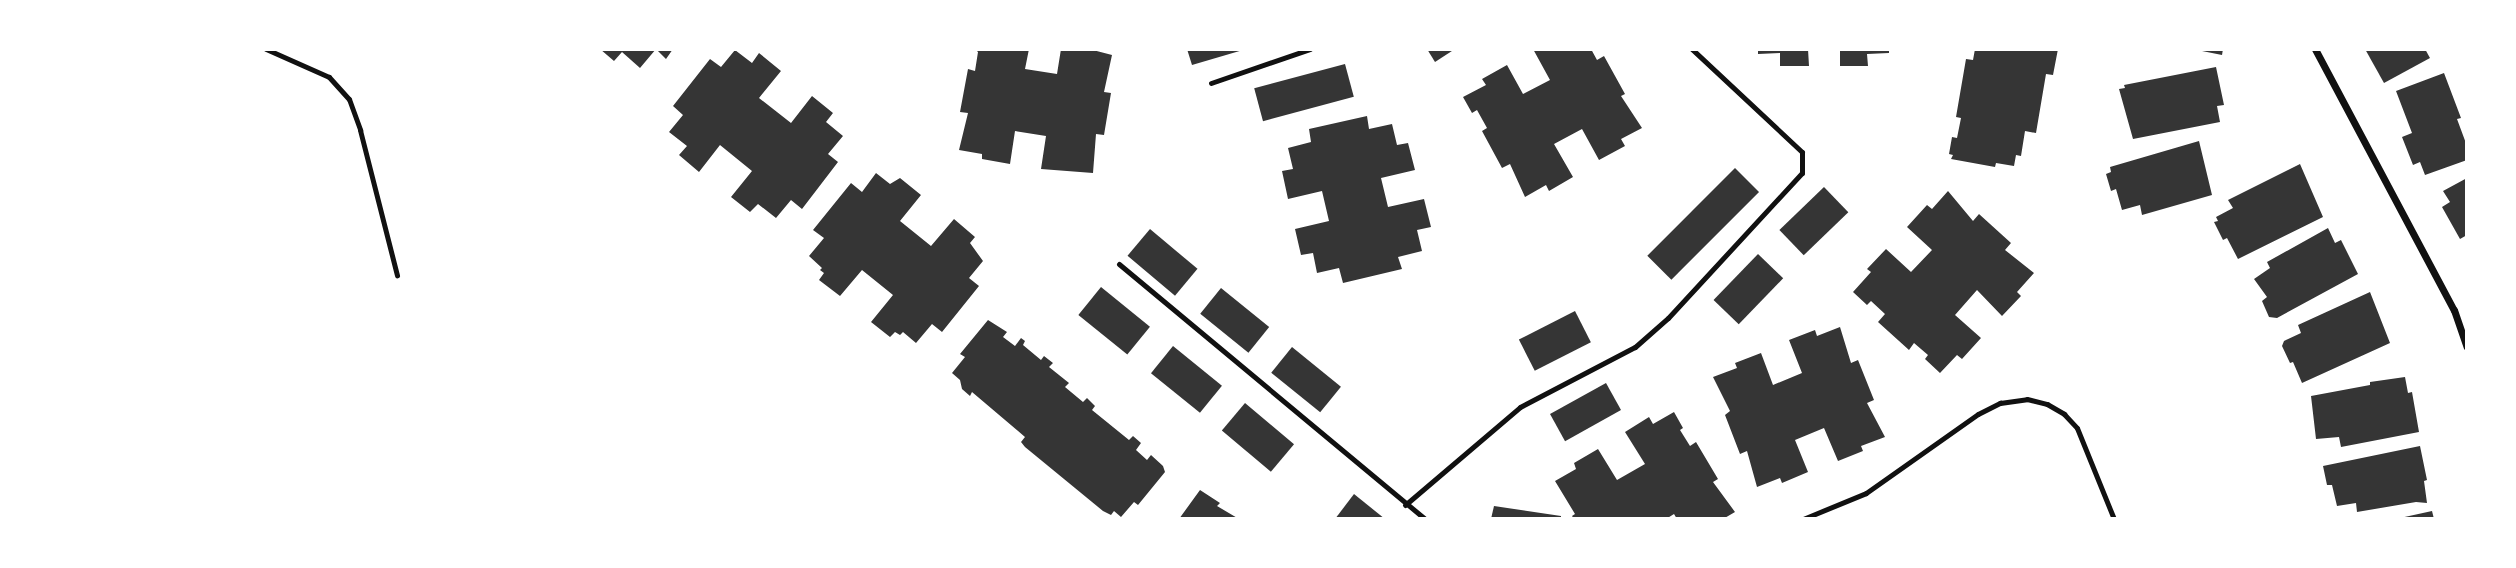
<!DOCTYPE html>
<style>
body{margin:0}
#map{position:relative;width:2516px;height:568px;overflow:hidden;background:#fff;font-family:"Exo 2",sans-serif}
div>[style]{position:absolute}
.building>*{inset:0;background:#353535;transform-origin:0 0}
.service>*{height:5px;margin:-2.5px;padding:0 2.5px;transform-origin:2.5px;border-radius:2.5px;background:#111}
.minor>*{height:7px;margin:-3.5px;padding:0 3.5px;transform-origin:3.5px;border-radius:3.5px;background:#111}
span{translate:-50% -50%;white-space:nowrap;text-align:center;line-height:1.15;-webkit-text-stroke:6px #fff;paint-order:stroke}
.frame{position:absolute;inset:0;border:51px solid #fff;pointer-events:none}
</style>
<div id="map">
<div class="building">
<div style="clip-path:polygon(600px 49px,673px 49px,666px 59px,656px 49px,640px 68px,622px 52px,614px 61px)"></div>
<div style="clip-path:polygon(975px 49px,1029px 49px,1025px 69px,1057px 74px,1061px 49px,1089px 49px,1112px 55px,1104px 92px,1111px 93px,1104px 135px,1096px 134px,1093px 173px,1041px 169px,1046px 136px,1015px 131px,1010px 164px,982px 159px,982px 154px,959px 150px,968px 113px,960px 112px,968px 69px,975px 71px,978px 52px)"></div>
<div style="clip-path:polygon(1187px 49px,1243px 49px,1243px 50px,1192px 65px)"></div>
<div style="clip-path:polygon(1427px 49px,1455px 49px,1435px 62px)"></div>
<div style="clip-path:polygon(1533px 49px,1591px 49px,1597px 60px,1604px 56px,1625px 94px,1621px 96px,1642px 128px,1621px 139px,1625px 146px,1599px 160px,1582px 129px,1554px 144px,1573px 177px,1549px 191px,1546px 185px,1525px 197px,1510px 164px,1502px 168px,1482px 131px,1487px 128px,1477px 110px,1472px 113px,1463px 97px,1486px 85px,1482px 79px,1507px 65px,1523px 94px,1550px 80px)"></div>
<div style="clip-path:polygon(1758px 49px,1808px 49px,1809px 66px,1780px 66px,1780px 53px,1758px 54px)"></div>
<div style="clip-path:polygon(1840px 49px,1889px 49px,1889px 53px,1867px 54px,1868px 66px,1840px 66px)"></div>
<div style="clip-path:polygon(1975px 49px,2058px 49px,2053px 75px,2046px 74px,2036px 133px,2025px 131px,2021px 156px,2016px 155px,2014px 166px,1996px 163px,1995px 167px,1951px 159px,1953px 155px,1949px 154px,1952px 137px,1957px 138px,1961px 118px,1956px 117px,1966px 59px,1973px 60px)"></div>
<div style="clip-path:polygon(2192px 49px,2223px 49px,2222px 55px)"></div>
<div style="clip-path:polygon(2365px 49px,2425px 49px,2430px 58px,2384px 83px)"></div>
<div style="clip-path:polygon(735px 50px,752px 63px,759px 53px,781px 71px,759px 98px,791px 123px,812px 96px,833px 113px,826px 122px,843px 136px,828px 154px,838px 162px,802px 209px,791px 200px,776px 218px,758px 204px,750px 212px,731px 197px,752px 171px,720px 145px,699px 172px,679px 155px,687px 146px,669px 132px,683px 115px,673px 106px,710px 59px,721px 67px)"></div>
<div style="left:1345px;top:64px;width:34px;height:94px;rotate:75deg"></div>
<div style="clip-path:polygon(2216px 67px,2224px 105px,2217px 106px,2220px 122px,2133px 139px,2119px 89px,2125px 88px,2124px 85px)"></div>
<div style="clip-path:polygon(2444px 73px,2461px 118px,2457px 119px,2467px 146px,2467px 160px,2425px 175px,2420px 162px,2413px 165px,2402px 137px,2412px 133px,2396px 91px)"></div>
<div style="clip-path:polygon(1367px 116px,1369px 129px,1392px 124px,1397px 145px,1408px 143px,1415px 170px,1381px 178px,1388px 207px,1424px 199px,1431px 227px,1417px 230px,1422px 251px,1398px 257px,1402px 269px,1343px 283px,1339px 268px,1317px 273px,1313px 253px,1301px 255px,1295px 229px,1329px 221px,1322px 191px,1288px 199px,1282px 171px,1293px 169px,1288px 148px,1311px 142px,1309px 129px)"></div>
<div style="clip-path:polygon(2199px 141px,2212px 195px,2142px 215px,2140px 205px,2122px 210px,2116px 189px,2111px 191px,2106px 174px,2111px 172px,2110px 167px)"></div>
<div style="clip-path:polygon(2300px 164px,2323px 217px,2238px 259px,2227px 238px,2223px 240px,2214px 222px,2218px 221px,2216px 217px,2233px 208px,2228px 200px)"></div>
<div style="left:1735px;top:168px;width:34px;height:124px;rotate:45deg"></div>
<div style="clip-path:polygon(876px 173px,890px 184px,900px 178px,921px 195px,900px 221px,931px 246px,954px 219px,975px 237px,970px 243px,983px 261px,969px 278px,979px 286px,942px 332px,932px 324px,916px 343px,903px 332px,900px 335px,895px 332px,890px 337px,871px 322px,893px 295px,862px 270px,840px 296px,819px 280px,824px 273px,820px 270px,822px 268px,809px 256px,824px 238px,813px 230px,851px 183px,862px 192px)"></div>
<div style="clip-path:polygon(2467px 178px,2467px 235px,2460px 239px,2442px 207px,2450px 202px,2443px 191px)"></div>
<div style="left:1824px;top:187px;width:35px;height:62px;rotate:46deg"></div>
<div style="clip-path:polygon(1948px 191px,1973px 221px,1979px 214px,2011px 243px,2005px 250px,2034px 273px,2017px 292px,2021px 296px,2002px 316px,1977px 290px,1955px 315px,1981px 338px,1962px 359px,1957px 355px,1940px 373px,1925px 359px,1928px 355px,1914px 343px,1909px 350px,1878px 322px,1885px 314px,1871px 301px,1867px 305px,1853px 292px,1871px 272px,1867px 269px,1886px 249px,1911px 272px,1932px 250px,1907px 227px,1927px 205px,1932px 209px)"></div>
<div style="clip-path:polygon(2328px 228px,2335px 243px,2341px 240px,2358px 274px,2277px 318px,2269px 317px,2262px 301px,2267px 297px,2254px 279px,2270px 268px,2267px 262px)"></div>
<div style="left:1150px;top:229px;width:62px;height:35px;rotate:40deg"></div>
<div style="left:1758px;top:254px;width:35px;height:64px;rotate:44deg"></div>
<div style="left:1101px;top:287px;width:63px;height:36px;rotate:39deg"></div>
<div style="left:1221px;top:288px;width:62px;height:33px;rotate:39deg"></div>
<div style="clip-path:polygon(2370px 292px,2390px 343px,2302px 383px,2293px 362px,2290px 363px,2282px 346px,2284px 341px,2301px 333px,2298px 325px)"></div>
<div style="left:1575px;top:311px;width:35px;height:63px;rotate:63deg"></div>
<div style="clip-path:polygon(988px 320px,1007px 332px,1003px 337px,1015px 346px,1021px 338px,1025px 341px,1023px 345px,1041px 360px,1044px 356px,1053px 363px,1049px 367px,1069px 383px,1065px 387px,1083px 402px,1087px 398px,1095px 406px,1092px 410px,1129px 440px,1133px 436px,1141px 443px,1136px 450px,1147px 460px,1151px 455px,1163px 466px,1165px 472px,1138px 505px,1134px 502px,1121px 517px,1114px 511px,1111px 515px,1103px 511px,1025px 447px,1021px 442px,1025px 437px,972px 392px,970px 396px,962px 389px,960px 380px,952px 373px,965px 357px,960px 354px)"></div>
<div style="clip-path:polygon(1840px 327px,1851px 363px,1858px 360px,1874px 400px,1867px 403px,1885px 437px,1861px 446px,1863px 451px,1838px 461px,1824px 428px,1795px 440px,1808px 472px,1782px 483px,1780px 478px,1757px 487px,1747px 451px,1740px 454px,1725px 415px,1730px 411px,1713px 377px,1737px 368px,1735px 363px,1761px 353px,1773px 385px,1802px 373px,1789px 340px,1815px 330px,1817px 336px)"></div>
<div style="left:1173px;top:346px;width:63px;height:35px;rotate:39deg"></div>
<div style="left:1292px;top:347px;width:63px;height:33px;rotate:39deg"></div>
<div style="clip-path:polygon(2405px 377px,2408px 393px,2412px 392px,2419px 432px,2341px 447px,2339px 437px,2316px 439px,2311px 396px,2370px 385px,2370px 382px)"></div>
<div style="left:1606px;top:383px;width:31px;height:64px;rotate:61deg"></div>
<div style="left:1245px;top:403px;width:64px;height:36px;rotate:40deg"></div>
<div style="clip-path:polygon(1674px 412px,1683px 428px,1680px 430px,1690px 446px,1696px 442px,1718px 479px,1713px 482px,1735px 512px,1723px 519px,1677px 519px,1674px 514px,1666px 519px,1574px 519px,1572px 516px,1575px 514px,1555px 481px,1576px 469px,1574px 463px,1598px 449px,1617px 480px,1645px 464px,1625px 432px,1649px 417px,1653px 424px)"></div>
<div style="clip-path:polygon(2420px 446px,2427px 480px,2424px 481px,2427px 503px,2416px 502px,2357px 512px,2356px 503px,2337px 506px,2332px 485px,2327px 485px,2323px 466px)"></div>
<div style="clip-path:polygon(1200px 490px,1220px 503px,1217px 506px,1239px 519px,1179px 519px)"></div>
<div style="clip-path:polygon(1354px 494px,1385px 519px,1335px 519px)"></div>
<div style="clip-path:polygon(1494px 506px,1561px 516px,1561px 519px,1491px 519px)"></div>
<div style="clip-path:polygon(2432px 511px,2434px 519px,2400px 519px,2400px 518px)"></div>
</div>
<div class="service">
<div style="left:266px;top:49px;width:69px;rotate:24deg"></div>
<div style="left:329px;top:77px;width:30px;rotate:48deg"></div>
<div style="left:349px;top:99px;width:33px;rotate:70deg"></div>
<div style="left:360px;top:130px;width:150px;rotate:75.7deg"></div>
<div style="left:1211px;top:83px;width:105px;rotate:-19deg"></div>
<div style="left:1119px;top:264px;width:398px;rotate:39.8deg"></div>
<div style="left:1405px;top:505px;width:151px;rotate:-40.4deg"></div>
<div style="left:1520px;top:407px;width:130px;rotate:-27.6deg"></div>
<div style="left:1635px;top:347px;width:44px;rotate:-41.3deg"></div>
<div style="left:1668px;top:318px;width:197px;rotate:-47.3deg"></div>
<div style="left:1802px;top:173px;width:21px;rotate:-90deg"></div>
<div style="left:1802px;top:152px;width:151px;rotate:-136.9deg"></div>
<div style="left:1803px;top:519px;width:68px;rotate:-22.4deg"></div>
<div style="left:1866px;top:493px;width:137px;rotate:-35.2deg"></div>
<div style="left:1978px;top:414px;width:25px;rotate:-27deg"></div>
<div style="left:2000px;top:403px;width:27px;rotate:-8deg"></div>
<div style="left:2027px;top:399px;width:21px;rotate:14deg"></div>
<div style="left:2047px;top:404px;width:20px;rotate:30deg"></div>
<div style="left:2064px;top:414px;width:19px;rotate:47deg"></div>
<div style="left:2077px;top:428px;width:98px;rotate:67.9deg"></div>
</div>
<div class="minor">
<div style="left:2315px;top:49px;width:296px;rotate:62deg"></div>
<div style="left:2454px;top:310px;width:39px;rotate:71deg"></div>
</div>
<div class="frame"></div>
</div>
